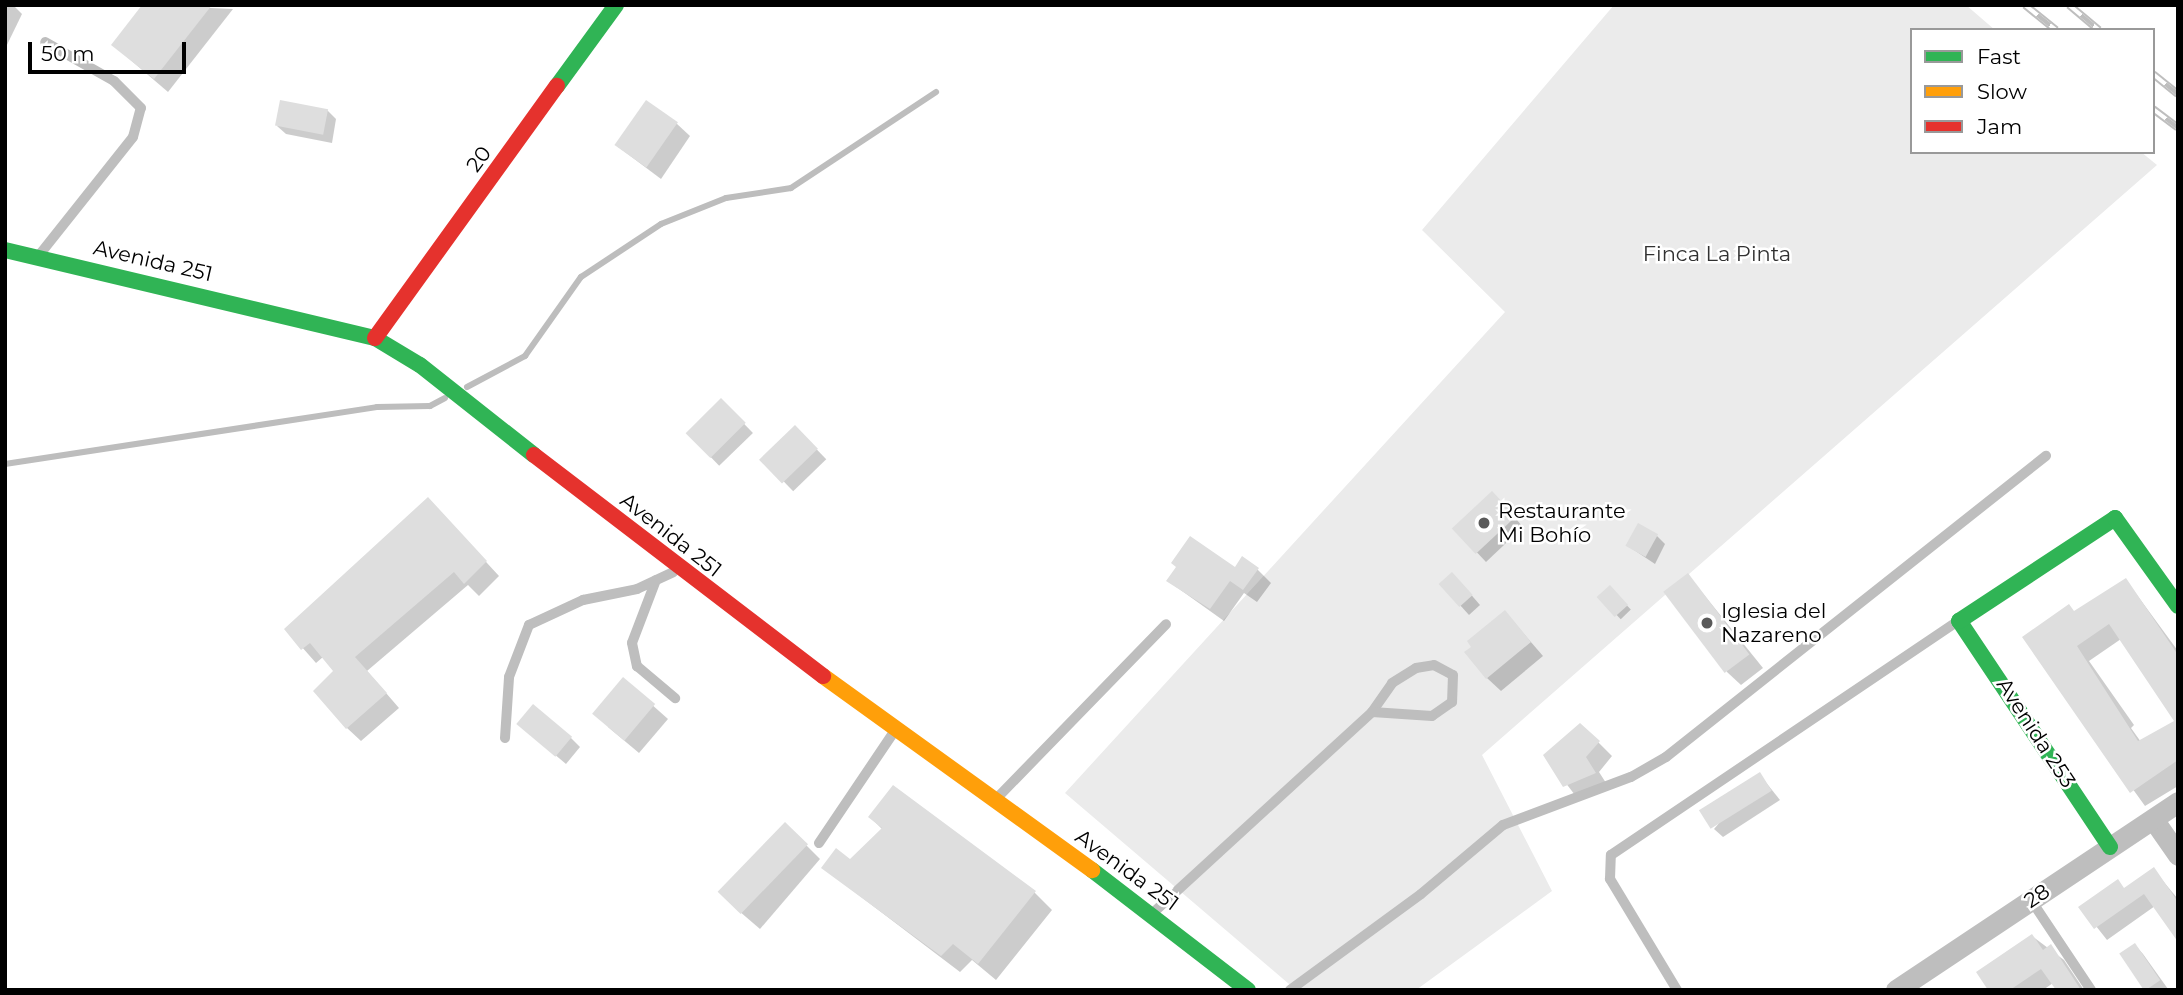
<!DOCTYPE html>
<meta charset="utf-8">
<style>
body{margin:0}
#map{position:relative;width:2183px;height:995px;overflow:hidden;background:#fff;font-family:Montserrat,sans-serif}
div>[style]{position:absolute}
.green>*{inset:0;background:#ebebeb}
.shadow>*{inset:0;background:#0003;transform-origin:0 0}
.stream>*{height:6px;margin:-3px;padding:0 3px;transform-origin:3px;border-radius:3px;background:#bdbdbd}
.building>*{inset:0;background:#dedede;transform-origin:0 0}
.lane>*{height:10px;margin:-5px;padding:0 5px;transform-origin:5px;border-radius:5px;background:#bebebe}
.street>*{height:21px;margin:-10.5px;padding:0 10.5px;transform-origin:10.5px;border-radius:10.5px;background:#bebebe}
.fast>*{height:16px;margin:-8px;padding:0 8px;transform-origin:8px;border-radius:8px;background:#30b455}
.slow>*{height:16px;margin:-8px;padding:0 8px;transform-origin:8px;border-radius:8px;background:#ff9f0a}
.jam>*{height:16px;margin:-8px;padding:0 8px;transform-origin:8px;border-radius:8px;background:#e5322d}
.rail>*{height:8px;margin-top:-4px;transform-origin:0;background:repeating-linear-gradient(90deg,#fff 0 16px,#bebebe 0 32px);box-sizing:border-box;border-block:2px solid #bebebe}
.dots>*{width:19px;height:19px;translate:-50% -50%;box-sizing:border-box;border:4px solid #fff;border-radius:50%}
span{translate:-50% -50%;white-space:nowrap;text-align:center;line-height:1.15;-webkit-text-stroke:5px #fff;paint-order:stroke}
.street-label{font-size:21px;color:#000}
.park-label{font-size:21px;color:#313131}
.poi-label{font-size:21px;color:#000}
.left{translate:0 -50%;text-align:left}
.frame{position:absolute;inset:0;border:7px solid #000;pointer-events:none}
.legend{position:absolute;left:1910px;top:28px;width:245px;height:126px;box-sizing:border-box;background:#fff;border:2px solid #999;margin:0;padding:9px 12px;list-style:none;font-size:21px;color:#000}
.legend li{display:flex;align-items:center;gap:14px;height:35px}
.legend b{width:35px;border:2px solid #999}
.scale{position:absolute;left:28px;top:42px;width:158px;height:32px;box-sizing:border-box;border:4px solid #000;border-top:0;padding-left:9px;font-size:21px;line-height:24px;white-space:nowrap;color:#000;-webkit-text-stroke:5px #fff;paint-order:stroke}
</style>
<div id="map">
<div class="green">
<div style="clip-path:polygon(1614px 5px,1966px 5px,1995px 30px,1912px 30px,1912px 152px,2141px 152px,2157px 165px,1482px 755px,1552px 891px,1416px 990px,1296px 990px,1065px 793px,1505px 312px,1422px 230px)"></div>
</div>
<div class="shadow">
<div style="clip-path:polygon(5px 5px,13px 5px,22px 14px,5px 49px)"></div>
<div style="clip-path:polygon(144px 5px,233px 9px,168px 92px,113px 45px)"></div>
<div style="clip-path:polygon(327px 110px,336px 119px,332px 143px,286px 134px,277px 126px)"></div>
<div style="clip-path:polygon(676px 123px,690px 136px,661px 179px,617px 146px)"></div>
<div style="left:721px;top:400px;width:46px;height:47px;rotate:46deg"></div>
<div style="left:795px;top:427px;width:45px;height:46px;rotate:46deg"></div>
<div style="clip-path:polygon(1501px 502px,1523px 527px,1486px 562px,1454px 528px)"></div>
<div style="clip-path:polygon(441px 513px,499px 576px,479px 596px,468px 585px,367px 671px,399px 708px,361px 741px,347px 728px,335px 671px,323px 657px,316px 663px,286px 629px)"></div>
<div style="clip-path:polygon(1657px 536px,1665px 544px,1655px 564px,1628px 546px)"></div>
<div style="clip-path:polygon(1257px 569px,1271px 583px,1257px 602px,1244px 593px,1224px 621px,1168px 581px)"></div>
<div style="clip-path:polygon(1688px 575px,1763px 668px,1741px 685px,1727px 672px)"></div>
<div style="clip-path:polygon(evenodd,2126px 580px,2178px 651px,2178px 786px,2145px 806px,2024px 638px,2075px 613px,2126px 580px,2121px 639px,2177px 721px,2141px 742px,2131px 728px,2134px 725px,2089px 661px,2121px 639px)"></div>
<div style="clip-path:polygon(1461px 583px,1480px 605px,1469px 615px,1441px 584px)"></div>
<div style="left:1610px;top:588px;width:30px;height:14px;rotate:46deg"></div>
<div style="clip-path:polygon(1505px 612px,1543px 656px,1501px 691px,1487px 678px)"></div>
<div style="clip-path:polygon(623px 679px,668px 719px,639px 753px,608px 727px)"></div>
<div style="clip-path:polygon(528px 732px,571px 738px,580px 747px,566px 764px)"></div>
<div style="clip-path:polygon(1598px 742px,1612px 756px,1599px 772px,1608px 786px,1578px 799px,1545px 756px)"></div>
<div style="clip-path:polygon(1760px 775px,1780px 800px,1723px 837px,1714px 829px)"></div>
<div style="clip-path:polygon(870px 817px,1034px 892px,1052px 910px,996px 980px,972px 960px,960px 972px,823px 868px,850px 862px,883px 830px)"></div>
<div style="clip-path:polygon(785px 824px,820px 859px,760px 929px,739px 911px)"></div>
<div style="clip-path:polygon(2153px 869px,2178px 899px,2178px 939px,2155px 906px,2107px 940px,2081px 907px,2125px 889px)"></div>
<div style="clip-path:polygon(2032px 936px,2064px 960px,2084px 990px,2058px 990px,2053px 983px,2043px 990px,1990px 990px)"></div>
<div style="clip-path:polygon(2135px 945px,2143px 954px,2168px 989px,2147px 990px,2122px 954px)"></div>
</div>
<div class="stream">
<div style="left:467px;top:387px;width:66px;rotate:-28.1deg"></div>
<div style="left:525px;top:356px;width:97px;rotate:-54.7deg"></div>
<div style="left:581px;top:277px;width:96px;rotate:-33.5deg"></div>
<div style="left:661px;top:224px;width:70px;rotate:-21.8deg"></div>
<div style="left:726px;top:198px;width:66px;rotate:-8.7deg"></div>
<div style="left:791px;top:188px;width:174px;rotate:-33.5deg"></div>
<div style="left:5px;top:464px;width:376px;rotate:-8.7deg"></div>
<div style="left:377px;top:407px;width:53px;rotate:-1.1deg"></div>
<div style="left:430px;top:406px;width:17px;rotate:-28deg"></div>
</div>
<div class="building">
<div style="clip-path:polygon(142px 5px,212px 5px,154px 79px,111px 45px)"></div>
<div style="left:280px;top:100px;width:49px;height:26px;rotate:11deg"></div>
<div style="left:646px;top:100px;width:39px;height:55px;rotate:35deg"></div>
<div style="left:721px;top:398px;width:35px;height:50px;rotate:45deg"></div>
<div style="left:795px;top:425px;width:33px;height:50px;rotate:46deg"></div>
<div style="left:1492px;top:491px;width:35px;height:55px;rotate:47deg"></div>
<div style="clip-path:polygon(428px 497px,487px 561px,464px 584px,454px 572px,355px 657px,387px 693px,346px 729px,313px 691px,333px 671px,310px 643px,301px 650px,284px 629px)"></div>
<div style="left:1638px;top:523px;width:23px;height:26px;rotate:29deg"></div>
<div style="clip-path:polygon(1190px 536px,1235px 567px,1242px 556px,1259px 568px,1243px 590px,1230px 581px,1210px 609px,1166px 581px,1176px 567px,1171px 563px)"></div>
<div style="left:1452px;top:572px;width:31px;height:18px;rotate:48deg"></div>
<div style="left:1688px;top:573px;width:102px;height:31px;rotate:53deg"></div>
<div style="clip-path:polygon(evenodd,2126px 578px,2178px 655px,2178px 760px,2130px 793px,2022px 637px,2069px 604px,2074px 611px,2126px 578px,2109px 624px,2174px 721px,2138px 741px,2077px 646px,2109px 624px)"></div>
<div style="left:1610px;top:585px;width:27px;height:18px;rotate:48deg"></div>
<div style="clip-path:polygon(1505px 610px,1531px 642px,1486px 679px,1464px 652px,1471px 647px,1467px 641px)"></div>
<div style="left:623px;top:677px;width:42px;height:48px;rotate:40deg"></div>
<div style="left:533px;top:704px;width:51px;height:26px;rotate:40deg"></div>
<div style="clip-path:polygon(1580px 723px,1600px 741px,1586px 757px,1596px 773px,1563px 787px,1543px 755px)"></div>
<div style="left:1760px;top:772px;width:22px;height:72px;rotate:58deg"></div>
<div style="clip-path:polygon(893px 785px,1036px 891px,978px 964px,953px 944px,941px 956px,821px 868px,836px 848px,850px 859px,882px 828px,868px 817px)"></div>
<div style="left:785px;top:822px;width:32px;height:97px;rotate:44deg"></div>
<div style="clip-path:polygon(2154px 867px,2178px 902px,2178px 942px,2144px 894px,2094px 929px,2078px 907px,2118px 879px,2124px 888px)"></div>
<div style="clip-path:polygon(2032px 934px,2043px 950px,2051px 944px,2081px 990px,2056px 990px,2041px 969px,2010px 990px,1988px 990px,1976px 972px)"></div>
<div style="left:2135px;top:943px;width:45px;height:19px;rotate:56deg"></div>
</div>
<div class="lane">
<div style="left:40px;top:254px;width:149px;rotate:-51.5deg"></div>
<div style="left:133px;top:137px;width:30px;rotate:-75deg"></div>
<div style="left:141px;top:108px;width:38px;rotate:-135deg"></div>
<div style="left:114px;top:81px;width:79px;rotate:-150.5deg"></div>
<div style="left:656px;top:580px;width:67px;rotate:110.9deg"></div>
<div style="left:632px;top:643px;width:24px;rotate:78deg"></div>
<div style="left:637px;top:666px;width:50px;rotate:40.1deg"></div>
<div style="left:505px;top:738px;width:61px;rotate:-86.2deg"></div>
<div style="left:509px;top:677px;width:56px;rotate:-69deg"></div>
<div style="left:529px;top:625px;width:60px;rotate:-24.8deg"></div>
<div style="left:583px;top:600px;width:55px;rotate:-11.5deg"></div>
<div style="left:637px;top:589px;width:40px;rotate:-25deg"></div>
<div style="left:998px;top:797px;width:241px;rotate:-45.8deg"></div>
<div style="left:819px;top:843px;width:134px;rotate:-56deg"></div>
<div style="left:2031px;top:900px;width:108px;rotate:56.3deg"></div>
<div style="left:1155px;top:911px;width:294px;rotate:-42.5deg"></div>
<div style="left:1372px;top:712px;width:35px;rotate:-55deg"></div>
<div style="left:1392px;top:683px;width:28px;rotate:-32deg"></div>
<div style="left:1416px;top:668px;width:18px;rotate:-9deg"></div>
<div style="left:1434px;top:665px;width:21px;rotate:28deg"></div>
<div style="left:1453px;top:675px;width:27px;rotate:92deg"></div>
<div style="left:1452px;top:702px;width:24px;rotate:145deg"></div>
<div style="left:1432px;top:716px;width:60px;rotate:-176.2deg"></div>
<div style="left:1290px;top:990px;width:162px;rotate:-36.2deg"></div>
<div style="left:1421px;top:894px;width:107px;rotate:-40.1deg"></div>
<div style="left:1503px;top:825px;width:137px;rotate:-20.6deg"></div>
<div style="left:1631px;top:777px;width:40px;rotate:-29.7deg"></div>
<div style="left:1666px;top:757px;width:485px;rotate:-38.4deg"></div>
<div style="left:1677px;top:990px;width:130px;rotate:-121.1deg"></div>
<div style="left:1610px;top:879px;width:24px;rotate:-88deg"></div>
<div style="left:1611px;top:855px;width:417px;rotate:-34deg"></div>
</div>
<div class="street">
<div style="left:2153px;top:819px;width:44px;rotate:55.2deg"></div>
<div style="left:1896px;top:990px;width:339px;rotate:-33.7deg"></div>
</div>
<div class="fast">
<div style="left:557px;top:86px;width:100px;rotate:-53.9deg"></div>
<div style="left:5px;top:250px;width:380px;rotate:13.4deg"></div>
<div style="left:375px;top:338px;width:52px;rotate:31deg"></div>
<div style="left:420px;top:365px;width:145px;rotate:38.3deg"></div>
<div style="left:2110px;top:847px;width:272px;rotate:-123.7deg"></div>
<div style="left:1959px;top:621px;width:187px;rotate:-33.4deg"></div>
<div style="left:2115px;top:518px;width:108px;rotate:54.4deg"></div>
<div style="left:1092px;top:870px;width:197px;rotate:37.6deg"></div>
</div>
<div class="slow">
<div style="left:823px;top:676px;width:332px;rotate:35.8deg"></div>
</div>
<div class="jam">
<div style="left:375px;top:338px;width:311px;rotate:-54.2deg"></div>
<div style="left:534px;top:455px;width:364px;rotate:37.4deg"></div>
</div>
<div class="rail">
<div style="left:2025px;top:5px;width:40px;rotate:39deg"></div>
<div style="left:2069px;top:5px;width:39px;rotate:40deg"></div>
<div style="left:2153px;top:74px;width:32px;rotate:39deg"></div>
<div style="left:2153px;top:109px;width:31px;rotate:37deg"></div>
</div>
<div class="dots">
<div style="left:1484px;top:523px;background:#595959"></div>
<div style="left:1707px;top:623px;background:#595959"></div>
</div>
<div class="street-label">
<span style="left:479px;top:159px;rotate:-54deg">20</span>
<span style="left:153px;top:261px;rotate:13deg">Avenida 251</span>
<span style="left:671px;top:535px;rotate:38deg">Avenida 251</span>
<span style="left:2036px;top:733px;rotate:57deg">Avenida 253</span>
<span style="left:1127px;top:870px;rotate:36deg">Avenida 251</span>
<span style="left:2037px;top:896px;rotate:-34deg">28</span>
</div>
<div class="park-label">
<span style="left:1717px;top:254px">Finca La Pinta</span>
</div>
<div class="poi-label">
<span class="left" style="left:1498px;top:523px">Restaurante<br>Mi Bohío</span>
<span class="left" style="left:1721px;top:623px">Iglesia del<br>Nazareno</span>
</div>
<div class="frame"></div>
<ul class="legend">
<li><b style="height:9px;background:#30b455"></b>Fast</li>
<li><b style="height:9px;background:#ff9f0a"></b>Slow</li>
<li><b style="height:9px;background:#e5322d"></b>Jam</li>
</ul>
<div class="scale">50 m</div>
</div>
